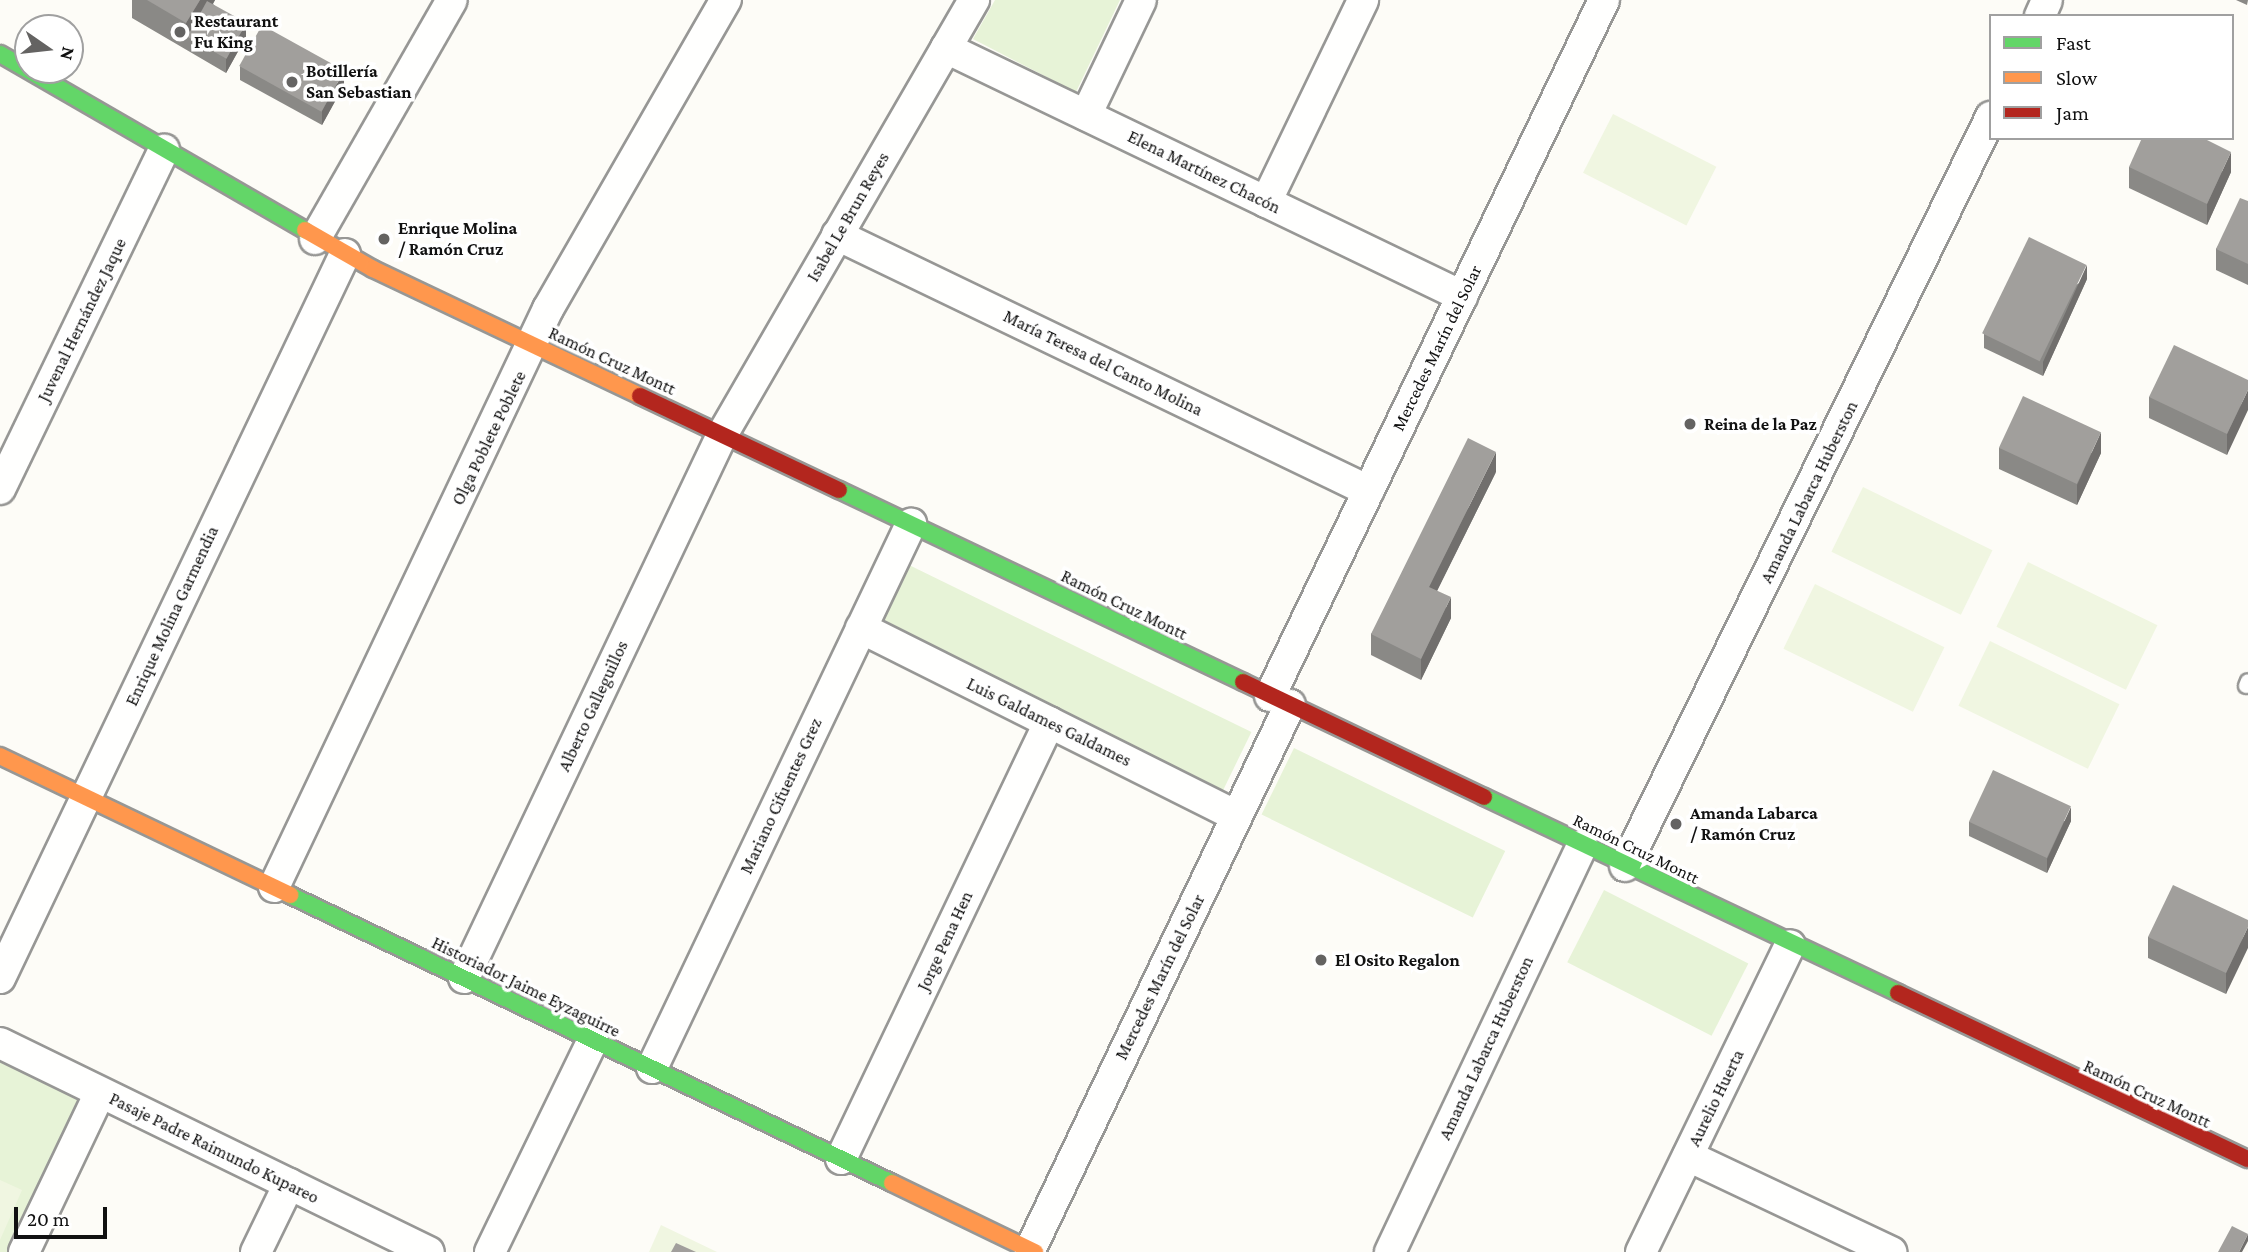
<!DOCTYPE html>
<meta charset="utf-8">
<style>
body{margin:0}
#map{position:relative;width:2248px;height:1252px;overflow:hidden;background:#fdfcf7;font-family:"Crimson Pro",serif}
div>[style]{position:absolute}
.green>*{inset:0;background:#e7f3d7;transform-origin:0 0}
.pitch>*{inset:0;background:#f0f6e1;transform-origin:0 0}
.roads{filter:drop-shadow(2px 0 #979795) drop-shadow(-2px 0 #979795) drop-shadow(0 2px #979795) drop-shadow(0 -2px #979795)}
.lane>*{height:14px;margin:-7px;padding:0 7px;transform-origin:7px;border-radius:7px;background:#fffffe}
.street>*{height:30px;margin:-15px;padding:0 15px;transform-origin:15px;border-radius:15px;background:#fffffe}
.fast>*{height:16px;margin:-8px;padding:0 8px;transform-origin:8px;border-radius:8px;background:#63d668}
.slow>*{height:16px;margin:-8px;padding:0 8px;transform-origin:8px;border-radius:8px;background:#ff974d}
.jam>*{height:16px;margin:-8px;padding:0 8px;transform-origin:8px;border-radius:8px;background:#b3261e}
.wall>*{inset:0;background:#8a8986}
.shaded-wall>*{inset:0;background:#716f6d}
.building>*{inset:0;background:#a19f9c;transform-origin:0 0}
.dots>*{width:19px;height:19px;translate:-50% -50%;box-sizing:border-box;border:4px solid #fff;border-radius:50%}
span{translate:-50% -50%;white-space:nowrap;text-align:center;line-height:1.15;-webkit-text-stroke:7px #fff;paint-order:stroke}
.poi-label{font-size:18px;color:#111;font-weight:700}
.left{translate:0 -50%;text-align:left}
.street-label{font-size:18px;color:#111}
.legend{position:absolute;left:1989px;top:14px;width:245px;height:126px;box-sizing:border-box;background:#fff;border:2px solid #a0a0a0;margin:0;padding:9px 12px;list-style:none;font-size:21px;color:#111}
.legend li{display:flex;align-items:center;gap:14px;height:35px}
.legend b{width:35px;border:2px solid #a0a0a0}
.north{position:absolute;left:14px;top:14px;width:70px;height:70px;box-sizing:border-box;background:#fff;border:2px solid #a0a0a0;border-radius:50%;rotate:104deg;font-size:19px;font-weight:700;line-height:28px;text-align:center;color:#111}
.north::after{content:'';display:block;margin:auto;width:24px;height:32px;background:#646362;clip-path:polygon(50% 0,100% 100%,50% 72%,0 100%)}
.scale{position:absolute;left:14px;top:1207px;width:93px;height:32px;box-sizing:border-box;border:4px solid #111;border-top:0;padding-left:9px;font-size:21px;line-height:24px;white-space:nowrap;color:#111;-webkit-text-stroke:5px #fff;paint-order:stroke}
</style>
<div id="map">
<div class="green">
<div style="clip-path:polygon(995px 0,1120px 0,1076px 92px,973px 39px)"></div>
<div style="left:909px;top:565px;width:381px;height:70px;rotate:26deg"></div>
<div style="left:1294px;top:748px;width:235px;height:74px;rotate:26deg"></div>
<div style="left:1604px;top:890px;width:162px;height:81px;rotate:27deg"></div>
<div style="clip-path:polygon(0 1054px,89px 1100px,15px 1252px,0 1252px)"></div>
</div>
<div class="pitch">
<div style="left:1613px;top:114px;width:116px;height:66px;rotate:27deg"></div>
<div style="left:1863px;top:487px;width:144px;height:72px;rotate:26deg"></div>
<div style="left:2028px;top:562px;width:144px;height:72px;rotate:26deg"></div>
<div style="left:1815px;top:584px;width:144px;height:72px;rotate:26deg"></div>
<div style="left:1990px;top:641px;width:144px;height:72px;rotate:26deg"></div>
<div style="clip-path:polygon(0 1180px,22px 1190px,0 1240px)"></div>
<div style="clip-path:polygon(661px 1225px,717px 1252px,649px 1252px)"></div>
</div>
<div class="roads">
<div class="lane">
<div style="left:2246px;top:686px;width:5px;rotate:-68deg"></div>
</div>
<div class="street">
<div style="left:2040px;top:16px;width:17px;rotate:-66deg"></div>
<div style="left:946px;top:48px;width:573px;rotate:25.67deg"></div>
<div style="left:1086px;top:115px;width:127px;rotate:-64.4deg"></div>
<div style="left:1266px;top:202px;width:224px;rotate:-64.3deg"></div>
<div style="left:837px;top:235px;width:590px;rotate:25.7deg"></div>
<div style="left:315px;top:239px;width:275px;rotate:-60.2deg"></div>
<div style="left:0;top:489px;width:377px;rotate:-64.2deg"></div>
<div style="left:861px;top:628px;width:420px;rotate:26.6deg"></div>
<div style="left:1270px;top:696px;width:772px;rotate:-64.36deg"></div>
<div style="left:1625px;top:866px;width:834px;rotate:-63.96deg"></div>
<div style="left:274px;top:887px;width:640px;rotate:-64.64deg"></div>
<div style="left:548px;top:309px;width:357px;rotate:-60.1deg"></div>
<div style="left:0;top:978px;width:802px;rotate:-64.52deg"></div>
<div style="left:464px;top:978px;width:601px;rotate:-64.59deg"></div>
<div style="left:722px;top:435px;width:503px;rotate:-59.92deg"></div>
<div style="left:0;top:1043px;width:477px;rotate:26deg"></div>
<div style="left:652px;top:1068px;width:603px;rotate:-64.54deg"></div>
<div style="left:1688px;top:1156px;width:225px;rotate:25.3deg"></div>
<div style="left:841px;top:1159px;width:484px;rotate:-64.5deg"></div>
<div style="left:1030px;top:1250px;width:604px;rotate:-64.5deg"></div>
<div style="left:24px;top:1252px;width:176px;rotate:-64.5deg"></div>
<div style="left:256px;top:1252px;width:76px;rotate:-64.1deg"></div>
<div style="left:490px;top:1252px;width:236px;rotate:-64.1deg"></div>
<div style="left:1390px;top:1252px;width:450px;rotate:-64.7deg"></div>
<div style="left:1641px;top:1252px;width:341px;rotate:-64.1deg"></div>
</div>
<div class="fast">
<div style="left:0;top:54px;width:352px;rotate:30deg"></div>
<div style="left:839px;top:490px;width:447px;rotate:25.4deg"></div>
<div style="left:1484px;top:797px;width:458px;rotate:25.3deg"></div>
<div style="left:290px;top:895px;width:667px;rotate:25.57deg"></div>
</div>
<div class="slow">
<div style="left:305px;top:230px;width:78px;rotate:29.8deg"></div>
<div style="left:373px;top:269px;width:296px;rotate:25.4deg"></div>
<div style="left:0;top:756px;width:322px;rotate:25.6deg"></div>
<div style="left:892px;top:1183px;width:159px;rotate:25.8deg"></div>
</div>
<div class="jam">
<div style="left:640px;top:396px;width:220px;rotate:25.3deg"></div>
<div style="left:1243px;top:682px;width:267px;rotate:25.5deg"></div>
<div style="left:1898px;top:993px;width:387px;rotate:25.4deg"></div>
</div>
</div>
<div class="wall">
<div style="clip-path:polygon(132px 0,215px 0,213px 4px,246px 37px,226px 73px,132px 18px)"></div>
<div style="clip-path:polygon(2236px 0,2248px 0,2247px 5px)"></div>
<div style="clip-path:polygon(240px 66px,344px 85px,322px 125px,240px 80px)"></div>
<div style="clip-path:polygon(2129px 167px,2231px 172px,2207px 225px,2129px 188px)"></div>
<div style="clip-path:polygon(2248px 201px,2248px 285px,2216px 270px,2216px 249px)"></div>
<div style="clip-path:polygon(2087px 279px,2043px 376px,1984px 348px,1984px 334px)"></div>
<div style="clip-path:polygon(2248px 380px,2227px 455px,2149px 418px,2149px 397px)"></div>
<div style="clip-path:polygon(1999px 448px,2101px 453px,2077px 505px,1999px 469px)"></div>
<div style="clip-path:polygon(1496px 472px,1437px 591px,1451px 618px,1421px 680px,1371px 655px,1371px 634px)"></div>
<div style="clip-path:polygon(2071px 821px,2047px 873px,1969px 836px,1969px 822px)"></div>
<div style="clip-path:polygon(2248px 920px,2226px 994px,2148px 958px,2148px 937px)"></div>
</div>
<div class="shaded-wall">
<div style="clip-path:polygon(200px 0,215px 0,192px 39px,186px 36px,186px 50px,186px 23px)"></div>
<div style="clip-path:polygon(246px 23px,246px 37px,226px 73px,226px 59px)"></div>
<div style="clip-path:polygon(344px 71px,344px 85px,322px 125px,322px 111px)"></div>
<div style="clip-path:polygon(2231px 152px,2231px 172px,2207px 225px,2207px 204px)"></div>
<div style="clip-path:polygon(2087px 265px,2087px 279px,2043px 376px,2043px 362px)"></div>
<div style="clip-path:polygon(2248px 390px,2248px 410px,2227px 455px,2227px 434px)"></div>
<div style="clip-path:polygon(2101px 432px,2101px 453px,2077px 505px,2077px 485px)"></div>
<div style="clip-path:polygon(1496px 452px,1496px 472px,1429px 607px,1429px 587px)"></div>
<div style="clip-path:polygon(1451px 597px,1451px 618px,1421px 680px,1421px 659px)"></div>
<div style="clip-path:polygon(2071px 807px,2071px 821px,2047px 873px,2047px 859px)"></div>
<div style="clip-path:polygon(2248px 927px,2248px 948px,2226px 994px,2226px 973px)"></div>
<div style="clip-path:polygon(2248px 1234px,2248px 1241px,2242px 1252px,2239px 1252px)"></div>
</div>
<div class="building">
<div style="clip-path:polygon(147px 0,200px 0,186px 23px)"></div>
<div style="left:207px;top:1px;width:45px;height:41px;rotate:29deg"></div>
<div style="left:262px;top:25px;width:94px;height:47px;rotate:29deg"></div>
<div style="clip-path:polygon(2142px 138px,2203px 138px,2231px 152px,2207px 204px,2129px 167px)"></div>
<div style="clip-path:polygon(2240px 198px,2248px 201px,2248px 264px,2216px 249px)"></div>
<div style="left:2029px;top:237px;width:64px;height:107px;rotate:26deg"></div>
<div style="clip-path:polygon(2174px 345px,2248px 380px,2248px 390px,2227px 434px,2149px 397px)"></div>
<div style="left:2023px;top:396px;width:86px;height:57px;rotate:25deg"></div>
<div style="clip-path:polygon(1468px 438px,1496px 452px,1429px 587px,1451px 597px,1421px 659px,1371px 634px)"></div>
<div style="left:1993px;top:770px;width:86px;height:57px;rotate:25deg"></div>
<div style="clip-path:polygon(2173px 885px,2248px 920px,2248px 927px,2226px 973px,2148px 937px)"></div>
<div style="clip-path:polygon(2232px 1226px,2248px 1234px,2239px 1252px,2218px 1252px)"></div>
<div style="clip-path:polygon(676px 1243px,696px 1252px,671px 1252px)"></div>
</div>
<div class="dots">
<div style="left:180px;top:32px;background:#646362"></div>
<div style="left:292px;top:82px;background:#646362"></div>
<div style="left:384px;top:239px;background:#646362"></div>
<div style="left:1690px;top:424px;background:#646362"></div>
<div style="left:1676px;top:824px;background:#646362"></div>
<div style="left:1321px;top:960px;background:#646362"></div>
</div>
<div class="poi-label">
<span class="left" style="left:194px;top:32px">Restaurant<br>Fu King</span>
<span class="left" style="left:306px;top:82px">Botillería<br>San Sebastian</span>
<span class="left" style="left:398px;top:239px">Enrique Molina<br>/ Ramón Cruz</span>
<span class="left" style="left:1704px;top:424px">Reina de la Paz</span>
<span class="left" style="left:1690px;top:824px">Amanda Labarca<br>/ Ramón Cruz</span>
<span class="left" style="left:1335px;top:960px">El Osito Regalon</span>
</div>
<div class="street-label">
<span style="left:1204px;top:172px;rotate:26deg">Elena Martínez Chacón</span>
<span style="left:848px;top:217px;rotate:-60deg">Isabel Le Brun Reyes</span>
<span style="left:82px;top:320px;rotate:-64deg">Juvenal Hernández Jaque</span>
<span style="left:1437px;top:348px;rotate:-64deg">Mercedes Marín del Solar</span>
<span style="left:612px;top:361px;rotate:25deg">Ramón Cruz Montt</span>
<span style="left:1103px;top:363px;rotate:26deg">María Teresa del Canto Molina</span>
<span style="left:489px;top:438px;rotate:-64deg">Olga Poblete Poblete</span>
<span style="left:1809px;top:492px;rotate:-64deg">Amanda Labarca Huberston</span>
<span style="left:1124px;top:605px;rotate:26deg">Ramón Cruz Montt</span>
<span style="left:172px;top:616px;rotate:-65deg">Enrique Molina Garmendia</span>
<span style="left:593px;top:706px;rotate:-65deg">Alberto Galleguillos</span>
<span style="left:1049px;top:722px;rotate:26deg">Luis Galdames Galdames</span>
<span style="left:781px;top:796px;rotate:-65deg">Mariano Cifuentes Grez</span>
<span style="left:1636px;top:849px;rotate:26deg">Ramón Cruz Montt</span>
<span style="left:945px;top:941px;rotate:-65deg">Jorge Pena Hen</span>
<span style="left:1160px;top:977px;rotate:-64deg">Mercedes Marín del Solar</span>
<span style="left:526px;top:987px;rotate:26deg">Historiador Jaime Eyzaguirre</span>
<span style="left:1486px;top:1048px;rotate:-65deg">Amanda Labarca Huberston</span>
<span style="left:2147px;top:1094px;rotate:25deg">Ramón Cruz Montt</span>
<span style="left:1716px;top:1098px;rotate:-64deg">Aurelio Huerta</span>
<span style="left:214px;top:1148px;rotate:26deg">Pasaje Padre Raimundo Kupareo</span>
</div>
<ul class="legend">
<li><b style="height:9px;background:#63d668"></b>Fast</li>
<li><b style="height:9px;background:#ff974d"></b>Slow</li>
<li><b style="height:9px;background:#b3261e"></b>Jam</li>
</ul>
<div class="north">N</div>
<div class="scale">20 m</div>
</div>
